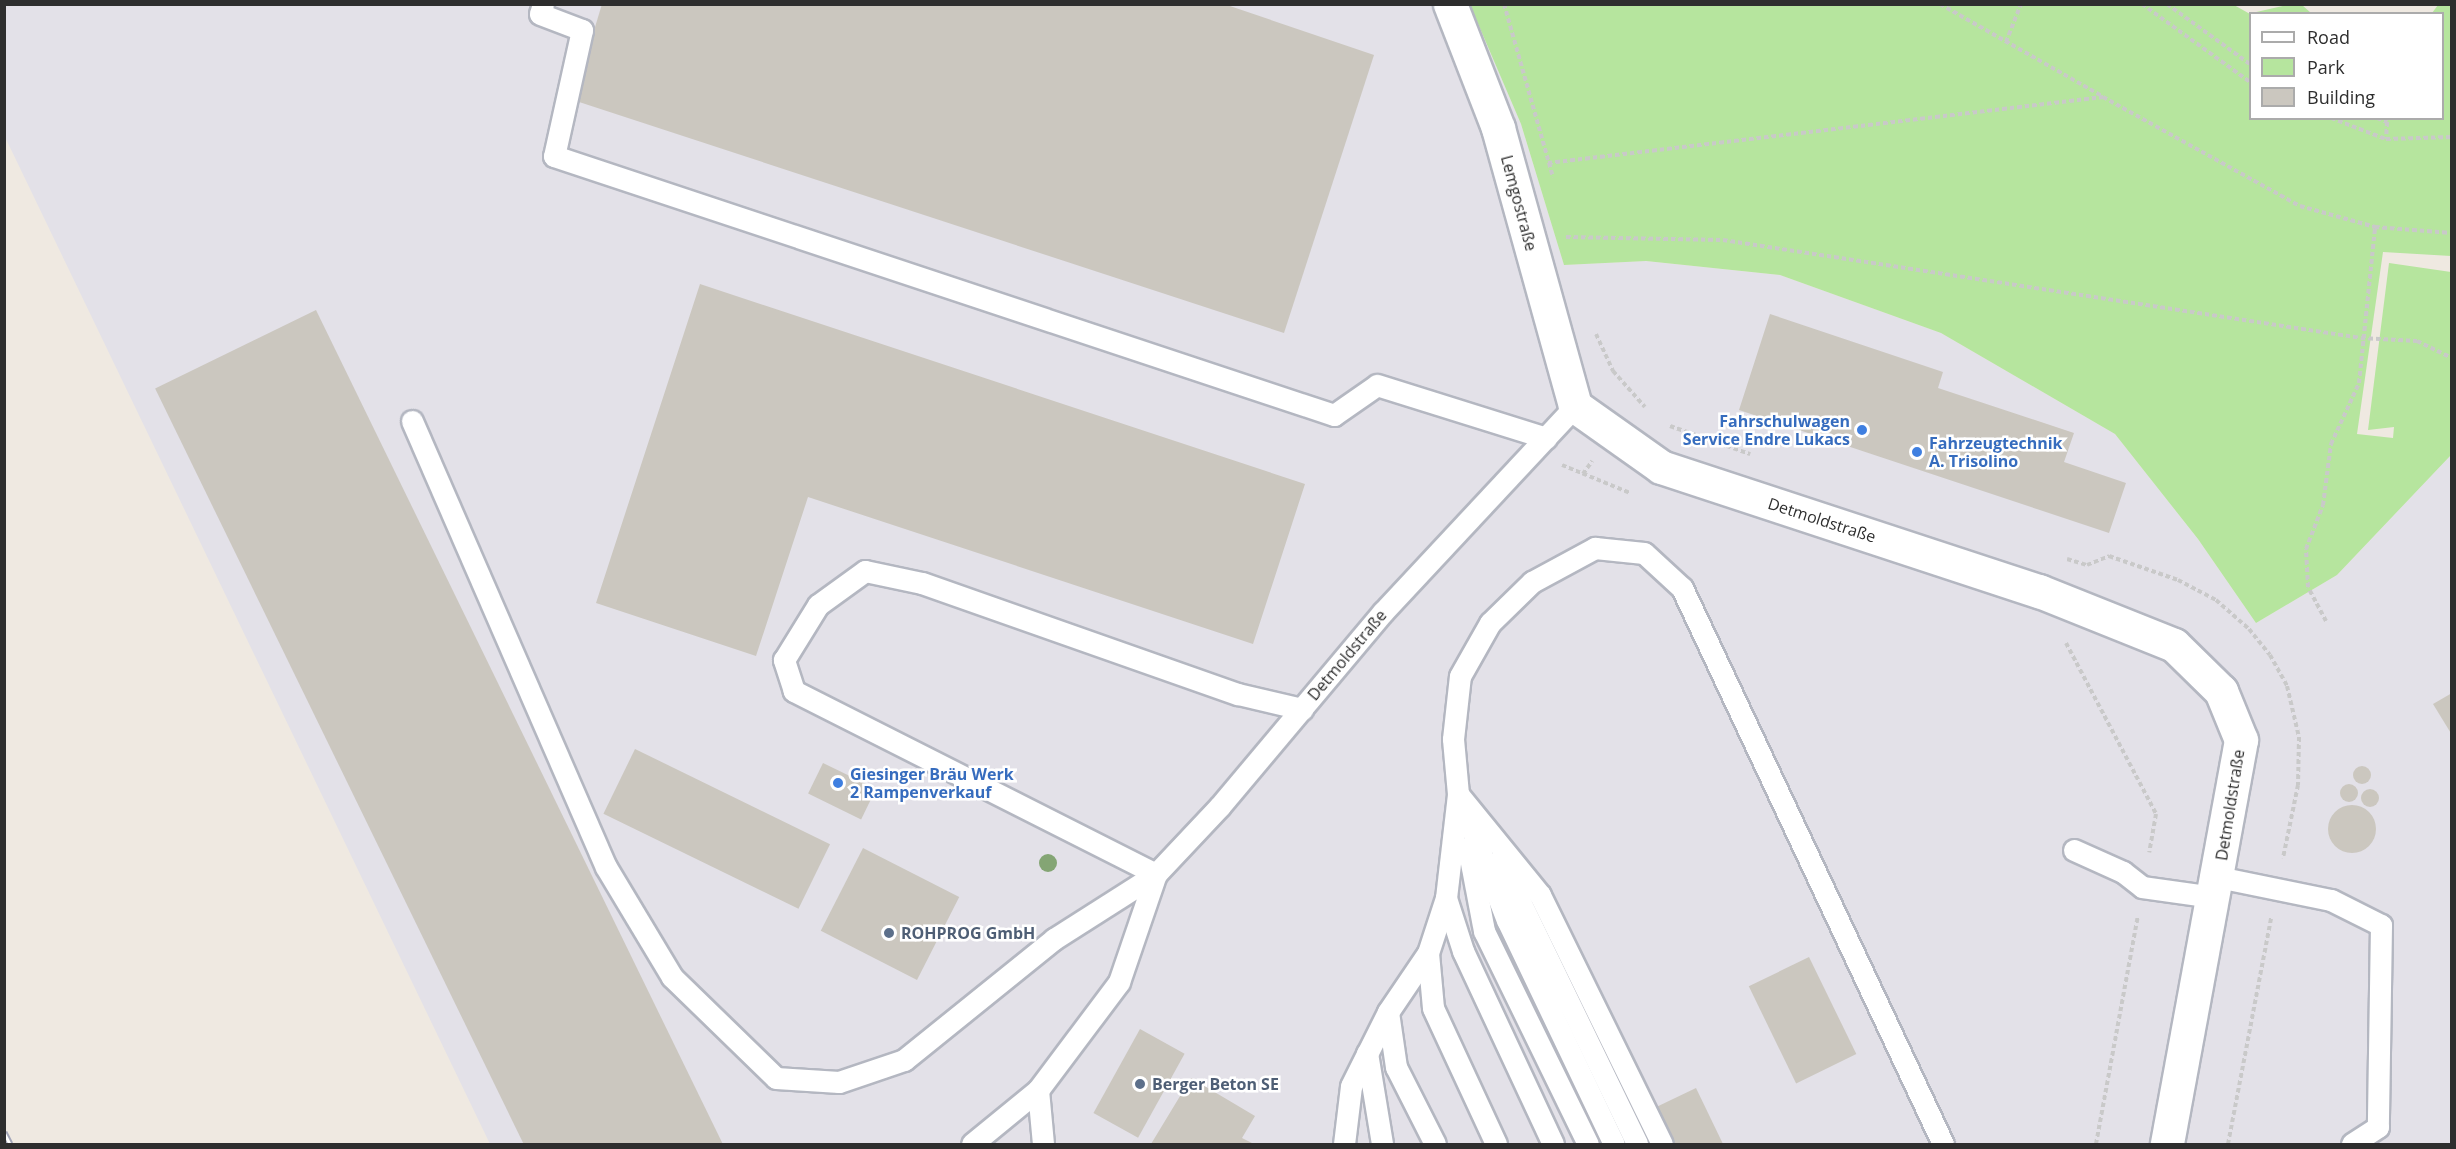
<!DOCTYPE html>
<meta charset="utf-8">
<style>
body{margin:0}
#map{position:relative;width:2456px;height:1149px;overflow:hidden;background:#efe9e1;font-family:"Open Sans",sans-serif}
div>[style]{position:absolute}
.industrial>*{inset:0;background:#e3e1e8}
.green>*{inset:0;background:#b6e59e}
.building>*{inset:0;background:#cbc7bf;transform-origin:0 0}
.round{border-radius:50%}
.path>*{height:4px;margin-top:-2px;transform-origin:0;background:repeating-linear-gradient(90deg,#c9c9c9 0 4.5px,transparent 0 7.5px)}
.roads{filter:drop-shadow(2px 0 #b4b7c1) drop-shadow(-2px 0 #b4b7c1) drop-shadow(0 2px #b4b7c1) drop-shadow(0 -2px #b4b7c1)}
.lane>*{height:21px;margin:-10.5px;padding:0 10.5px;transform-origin:10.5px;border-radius:10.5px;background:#fff}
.street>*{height:33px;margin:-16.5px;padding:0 16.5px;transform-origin:16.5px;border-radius:16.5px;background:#fff}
.rail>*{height:7px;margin-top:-3.5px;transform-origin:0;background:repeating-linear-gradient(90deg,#fff 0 14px,#a3a6b8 0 28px);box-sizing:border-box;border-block:2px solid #a3a6b8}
.trees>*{width:18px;height:18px;margin:-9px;border-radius:50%;background:#84a574}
.dots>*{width:16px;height:16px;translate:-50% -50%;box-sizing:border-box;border:3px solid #fff;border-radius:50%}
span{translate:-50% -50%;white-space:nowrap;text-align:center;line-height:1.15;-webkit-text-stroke:5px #fff;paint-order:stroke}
.street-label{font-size:16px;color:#2e2e2e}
.shop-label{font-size:16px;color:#366cbe;font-weight:700}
.right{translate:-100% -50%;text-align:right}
.left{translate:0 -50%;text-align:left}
.service-label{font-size:16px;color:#4e5e75;font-weight:700}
.frame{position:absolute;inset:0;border:6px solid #2e2e2e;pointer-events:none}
.legend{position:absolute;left:2249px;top:12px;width:195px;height:108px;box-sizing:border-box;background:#fff;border:2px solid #ababab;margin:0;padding:8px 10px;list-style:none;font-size:18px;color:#2e2e2e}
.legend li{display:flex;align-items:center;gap:12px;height:30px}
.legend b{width:30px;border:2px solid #ababab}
</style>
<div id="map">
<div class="industrial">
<div style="clip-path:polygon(5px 5px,1470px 5px,1521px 124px,1564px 265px,1645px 261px,1780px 275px,1941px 333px,2115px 434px,2198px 539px,2256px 623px,2337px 575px,2451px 455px,2451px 1144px,490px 1144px,5px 137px)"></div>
</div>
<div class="green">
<div style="clip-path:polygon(1470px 5px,2234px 5px,2250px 14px,2250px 118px,2442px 118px,2442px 14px,2432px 13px,2438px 5px,2451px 5px,2451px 256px,2383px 252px,2357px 434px,2393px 438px,2394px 427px,2368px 430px,2389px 263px,2451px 272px,2451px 455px,2337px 575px,2256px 623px,2198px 539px,2115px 434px,1941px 333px,1780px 275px,1646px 261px,1564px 265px,1521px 124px)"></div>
<div style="clip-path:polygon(2287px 5px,2302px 5px,2311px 13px,2252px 13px)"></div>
</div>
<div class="building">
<div style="clip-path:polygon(602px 4px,1224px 4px,1374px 55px,1284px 333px,573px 100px)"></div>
<div style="clip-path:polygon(700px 284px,1305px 484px,1253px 644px,808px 497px,756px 656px,596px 603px)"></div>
<div style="left:316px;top:310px;width:928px;height:179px;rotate:64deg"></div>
<div style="clip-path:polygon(1770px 314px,1943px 372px,1938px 388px,2074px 433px,2064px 462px,2126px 483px,2109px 533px,1739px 410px)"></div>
<div style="clip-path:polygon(2452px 693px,2452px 735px,2433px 704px)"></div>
<div style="left:635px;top:749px;width:217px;height:72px;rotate:26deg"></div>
<div style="left:823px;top:763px;width:59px;height:34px;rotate:26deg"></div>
<div class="round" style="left:2353px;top:766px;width:18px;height:18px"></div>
<div class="round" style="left:2340px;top:784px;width:18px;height:18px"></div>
<div class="round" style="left:2361px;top:789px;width:18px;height:18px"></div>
<div class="round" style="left:2328px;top:805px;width:48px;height:48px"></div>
<div style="left:863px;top:848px;width:108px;height:93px;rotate:27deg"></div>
<div style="left:1809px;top:957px;width:108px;height:67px;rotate:64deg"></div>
<div style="left:1140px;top:1029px;width:51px;height:96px;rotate:29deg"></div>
<div style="clip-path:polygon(1191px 1078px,1255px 1116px,1242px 1138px,1254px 1144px,1151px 1144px)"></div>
<div style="clip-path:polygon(1696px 1088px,1723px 1144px,1579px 1144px)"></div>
</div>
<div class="path">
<div style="left:1504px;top:4px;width:180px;rotate:74.2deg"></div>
<div style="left:1940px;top:4px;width:186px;rotate:29.6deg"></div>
<div style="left:2142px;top:4px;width:133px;rotate:35.8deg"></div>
<div style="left:2167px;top:4px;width:102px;rotate:35.9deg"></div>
<div style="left:2006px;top:42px;width:41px;rotate:-68.5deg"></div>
<div style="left:2331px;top:118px;width:59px;rotate:20.9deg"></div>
<div style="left:2386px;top:139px;width:66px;rotate:-1.7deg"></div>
<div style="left:2377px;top:118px;width:11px;rotate:22deg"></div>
<div style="left:2387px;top:122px;width:17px;rotate:93deg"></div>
<div style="left:1548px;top:163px;width:559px;rotate:-6.78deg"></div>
<div style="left:2103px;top:97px;width:225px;rotate:29deg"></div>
<div style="left:2300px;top:206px;width:78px;rotate:15.6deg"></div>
<div style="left:2375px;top:227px;width:77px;rotate:4.5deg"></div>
<div style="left:1566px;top:237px;width:157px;rotate:1.1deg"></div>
<div style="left:1723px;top:240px;width:645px;rotate:8.73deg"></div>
<div style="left:2361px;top:338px;width:56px;rotate:3.1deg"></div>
<div style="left:2417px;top:341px;width:39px;rotate:26deg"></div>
<div style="left:1596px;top:334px;width:41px;rotate:65.3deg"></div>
<div style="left:1613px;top:371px;width:48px;rotate:48.4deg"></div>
<div style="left:1670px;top:426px;width:85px;rotate:19.3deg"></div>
<div style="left:1562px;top:465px;width:74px;rotate:22.4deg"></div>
<div style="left:1583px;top:474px;width:16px;rotate:-55deg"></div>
<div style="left:2067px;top:559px;width:21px;rotate:17deg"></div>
<div style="left:2087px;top:565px;width:24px;rotate:-22deg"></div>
<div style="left:2109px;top:556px;width:73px;rotate:19.2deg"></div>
<div style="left:2178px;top:580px;width:43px;rotate:27.8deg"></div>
<div style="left:2216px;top:600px;width:44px;rotate:41.3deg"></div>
<div style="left:2249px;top:629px;width:33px;rotate:51deg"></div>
<div style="left:2270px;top:655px;width:35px;rotate:61deg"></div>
<div style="left:2287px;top:686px;width:52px;rotate:76.8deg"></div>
<div style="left:2299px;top:737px;width:48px;rotate:91.2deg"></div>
<div style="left:2298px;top:785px;width:75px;rotate:101.6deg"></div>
<div style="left:2326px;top:621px;width:38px;rotate:-118deg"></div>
<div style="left:2308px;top:587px;width:38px;rotate:-93deg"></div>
<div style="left:2306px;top:549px;width:47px;rotate:-68.9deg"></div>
<div style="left:2323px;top:505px;width:62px;rotate:-82.5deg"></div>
<div style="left:2331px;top:444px;width:67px;rotate:-65.3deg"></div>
<div style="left:2359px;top:383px;width:157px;rotate:-84.1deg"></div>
<div style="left:2066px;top:643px;width:193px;rotate:62.2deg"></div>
<div style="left:2156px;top:814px;width:39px;rotate:100deg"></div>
<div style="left:2096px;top:1144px;width:232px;rotate:-79.6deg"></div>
<div style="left:2228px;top:1144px;width:230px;rotate:-79.2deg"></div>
</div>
<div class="roads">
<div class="lane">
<div style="left:543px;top:4px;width:10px;rotate:107deg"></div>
<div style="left:540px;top:14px;width:45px;rotate:20.9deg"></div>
<div style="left:582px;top:30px;width:129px;rotate:102.5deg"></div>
<div style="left:554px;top:156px;width:822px;rotate:18.37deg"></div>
<div style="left:1334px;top:415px;width:52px;rotate:-34.9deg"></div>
<div style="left:1377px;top:385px;width:177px;rotate:17.4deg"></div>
<div style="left:412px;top:421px;width:486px;rotate:66.5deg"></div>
<div style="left:606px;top:867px;width:128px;rotate:59deg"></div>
<div style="left:672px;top:977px;width:145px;rotate:44.2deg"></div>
<div style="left:776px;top:1078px;width:63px;rotate:3.6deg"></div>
<div style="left:839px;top:1082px;width:69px;rotate:-18.7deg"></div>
<div style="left:904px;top:1060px;width:193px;rotate:-38.9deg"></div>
<div style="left:1054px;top:939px;width:121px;rotate:-32.5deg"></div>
<div style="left:1156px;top:874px;width:93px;rotate:-46.7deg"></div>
<div style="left:1220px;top:806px;width:253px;rotate:-50deg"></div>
<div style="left:1383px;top:612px;width:282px;rotate:-47deg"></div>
<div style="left:1458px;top:794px;width:130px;rotate:50.9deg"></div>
<div style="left:1540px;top:895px;width:277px;rotate:63.9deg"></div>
<div style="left:1466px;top:814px;width:114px;rotate:68.9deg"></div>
<div style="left:1507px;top:920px;width:248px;rotate:64.5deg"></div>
<div style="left:1468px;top:847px;width:86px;rotate:79.2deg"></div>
<div style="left:1484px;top:931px;width:237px;rotate:64deg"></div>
<div style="left:2074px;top:850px;width:54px;rotate:24.2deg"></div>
<div style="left:2123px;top:872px;width:24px;rotate:38deg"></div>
<div style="left:2142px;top:887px;width:72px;rotate:8deg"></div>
<div style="left:1500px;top:860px;width:315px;rotate:64.2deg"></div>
<div style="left:1156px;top:874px;width:406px;rotate:-153.2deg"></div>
<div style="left:794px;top:691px;width:33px;rotate:-108deg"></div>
<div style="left:784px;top:660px;width:65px;rotate:-58.3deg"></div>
<div style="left:818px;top:605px;width:58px;rotate:-35.9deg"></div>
<div style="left:865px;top:571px;width:58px;rotate:11.9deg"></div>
<div style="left:922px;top:583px;width:335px;rotate:19.4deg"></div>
<div style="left:1238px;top:694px;width:66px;rotate:13.2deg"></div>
<div style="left:2218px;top:877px;width:115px;rotate:11.5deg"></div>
<div style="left:2331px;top:900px;width:56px;rotate:26.6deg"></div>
<div style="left:2381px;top:925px;width:202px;rotate:90.9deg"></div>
<div style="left:2378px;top:1127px;width:31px;rotate:147deg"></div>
<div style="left:1446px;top:898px;width:56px;rotate:72.2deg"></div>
<div style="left:1463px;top:951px;width:213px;rotate:65deg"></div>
<div style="left:1428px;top:953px;width:55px;rotate:84.8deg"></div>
<div style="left:1433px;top:1008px;width:150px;rotate:65.1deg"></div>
<div style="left:1388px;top:1012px;width:56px;rotate:81.7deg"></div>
<div style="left:1396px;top:1067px;width:86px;rotate:63.1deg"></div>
<div style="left:1367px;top:1053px;width:92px;rotate:80.6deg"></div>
<div style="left:1038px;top:1090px;width:54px;rotate:84.7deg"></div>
<div style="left:972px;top:1144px;width:85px;rotate:-39.3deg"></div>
<div style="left:1038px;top:1090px;width:135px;rotate:-53.1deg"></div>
<div style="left:1119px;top:982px;width:114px;rotate:-71.1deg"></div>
<div style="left:1344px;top:1144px;width:58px;rotate:-83.1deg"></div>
<div style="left:1351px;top:1086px;width:83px;rotate:-63.4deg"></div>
<div style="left:1388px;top:1012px;width:71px;rotate:-55.9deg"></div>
<div style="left:1428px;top:953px;width:58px;rotate:-71.9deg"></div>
<div style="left:1446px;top:898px;width:105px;rotate:-83.4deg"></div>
<div style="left:1458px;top:794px;width:55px;rotate:-95.2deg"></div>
<div style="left:1453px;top:739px;width:63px;rotate:-83.7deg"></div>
<div style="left:1460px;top:676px;width:61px;rotate:-60.5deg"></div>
<div style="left:1490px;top:623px;width:59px;rotate:-44.3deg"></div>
<div style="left:1532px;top:582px;width:72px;rotate:-28.4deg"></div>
<div style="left:1595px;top:548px;width:49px;rotate:5.8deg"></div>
<div style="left:1644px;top:553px;width:52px;rotate:42.6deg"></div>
<div style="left:1682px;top:588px;width:614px;rotate:64.85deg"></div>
</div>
<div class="street">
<div style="left:1450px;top:4px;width:133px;rotate:68.8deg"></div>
<div style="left:1498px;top:128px;width:288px;rotate:74.5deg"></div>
<div style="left:1575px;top:406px;width:105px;rotate:35.3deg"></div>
<div style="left:1661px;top:467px;width:398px;rotate:18.2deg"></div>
<div style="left:2039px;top:591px;width:145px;rotate:21.8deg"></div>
<div style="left:2174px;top:645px;width:66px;rotate:44.4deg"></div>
<div style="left:2221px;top:691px;width:53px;rotate:67.8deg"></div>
<div style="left:2241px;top:740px;width:411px;rotate:100.4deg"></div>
</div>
</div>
<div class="rail">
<div style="left:4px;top:1132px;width:13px;rotate:63deg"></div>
</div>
<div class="trees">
<div style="left:1048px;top:863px"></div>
</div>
<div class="dots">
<div style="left:1862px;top:430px;background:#3f7fe0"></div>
<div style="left:1917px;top:452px;background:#3f7fe0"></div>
<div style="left:838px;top:783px;background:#3f7fe0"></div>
<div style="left:889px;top:933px;background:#5c6f8a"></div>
<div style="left:1140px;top:1084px;background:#5c6f8a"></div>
</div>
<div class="street-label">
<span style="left:1519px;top:203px;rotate:75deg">Lemgostraße</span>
<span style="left:1822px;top:520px;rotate:18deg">Detmoldstraße</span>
<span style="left:1347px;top:655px;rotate:-50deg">Detmoldstraße</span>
<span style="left:2230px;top:805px;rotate:-81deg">Detmoldstraße</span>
</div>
<div class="shop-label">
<span class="right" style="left:1850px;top:430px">Fahrschulwagen<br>Service Endre Lukacs</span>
<span class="left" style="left:1929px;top:452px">Fahrzeugtechnik<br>A. Trisolino</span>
<span class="left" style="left:850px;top:783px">Giesinger Bräu Werk<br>2 Rampenverkauf</span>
</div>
<div class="service-label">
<span class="left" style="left:901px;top:933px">ROHPROG GmbH</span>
<span class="left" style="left:1152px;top:1084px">Berger Beton SE</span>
</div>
<div class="frame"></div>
<ul class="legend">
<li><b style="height:8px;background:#fff"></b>Road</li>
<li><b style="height:16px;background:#b6e59e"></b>Park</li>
<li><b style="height:16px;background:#cbc7bf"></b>Building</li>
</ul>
</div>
